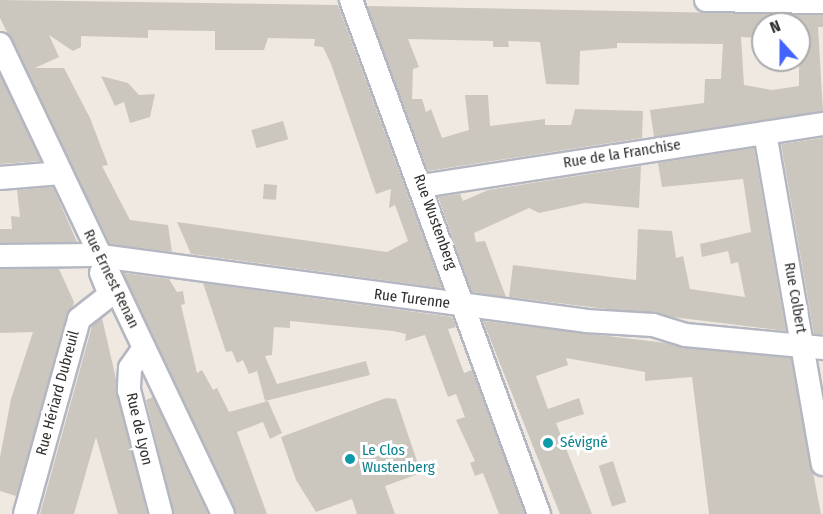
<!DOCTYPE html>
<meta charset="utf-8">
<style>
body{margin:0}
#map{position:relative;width:823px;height:514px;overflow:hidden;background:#efe9e1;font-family:"Fira Sans Condensed",sans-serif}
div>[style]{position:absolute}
.building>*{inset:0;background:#cbc7bf;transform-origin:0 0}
.roads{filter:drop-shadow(2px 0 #b4b7c1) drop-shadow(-2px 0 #b4b7c1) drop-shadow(0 2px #b4b7c1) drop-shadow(0 -2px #b4b7c1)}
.minor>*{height:22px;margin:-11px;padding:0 11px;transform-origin:11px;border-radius:11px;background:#fff}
.dots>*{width:16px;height:16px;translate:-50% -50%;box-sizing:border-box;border:3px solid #fff;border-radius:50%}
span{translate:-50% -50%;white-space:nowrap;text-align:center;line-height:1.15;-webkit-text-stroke:6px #fff;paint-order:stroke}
.street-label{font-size:15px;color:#2e2e2e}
.culture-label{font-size:15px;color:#0d838f}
.left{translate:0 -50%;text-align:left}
.north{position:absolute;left:751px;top:12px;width:60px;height:60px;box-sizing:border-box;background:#fff;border:2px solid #ababab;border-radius:50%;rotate:339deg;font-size:16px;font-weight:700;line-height:24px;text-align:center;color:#2e2e2e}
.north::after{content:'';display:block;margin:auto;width:21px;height:27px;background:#4264fb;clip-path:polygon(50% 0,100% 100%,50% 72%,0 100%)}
</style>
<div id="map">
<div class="building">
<div style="clip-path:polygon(0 0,338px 5px,442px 288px,191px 254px,177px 222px,387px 252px,408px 241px,395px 205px,389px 208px,391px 189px,376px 194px,331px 64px,323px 47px,314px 46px,315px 39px,268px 38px,264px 50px,215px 50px,215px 31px,148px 30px,148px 38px,81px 36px,81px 47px,73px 51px,49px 35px,59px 57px,35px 68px,64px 68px,90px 118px,108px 165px,102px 166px,130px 220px,168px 225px,172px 252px,110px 244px,0 18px)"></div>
<div style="clip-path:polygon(evenodd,367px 6px,823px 15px,823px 27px,818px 27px,823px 111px,654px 137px,650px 110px,704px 103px,705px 79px,721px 79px,723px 44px,617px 43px,617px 48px,580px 51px,579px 85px,546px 84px,540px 42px,508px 41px,509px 47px,493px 47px,493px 41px,408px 39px,419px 67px,413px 69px,412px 99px,422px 99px,426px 112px,431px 109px,442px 138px,469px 130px,465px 95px,488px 95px,490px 126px,545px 119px,545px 125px,571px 125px,575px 109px,643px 111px,642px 138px,428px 171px,367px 6px,763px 24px,799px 24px,799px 86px,772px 90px,744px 85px,741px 37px,763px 38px,763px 24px)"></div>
<div style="clip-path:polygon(0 75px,41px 161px,0 164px)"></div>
<div style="clip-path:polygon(101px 76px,128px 83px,139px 95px,155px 94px,150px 117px,130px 123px,124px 102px,115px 106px)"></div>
<div style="left:283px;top:121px;width:19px;height:33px;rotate:74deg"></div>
<div style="clip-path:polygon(823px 138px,823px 334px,814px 334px,781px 144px)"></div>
<div style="clip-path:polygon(754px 148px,786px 331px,509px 297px,513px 265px,636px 280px,638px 229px,672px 231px,676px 258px,683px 256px,690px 289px,745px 297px,738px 262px,731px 264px,728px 251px,702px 257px,700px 244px,751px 232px,743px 179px,662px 187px,658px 163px)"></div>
<div style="clip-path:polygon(641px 166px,639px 208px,585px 203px,539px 213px,529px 208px,474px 233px,476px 242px,485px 241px,506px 297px,472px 292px,438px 197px,460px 194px,463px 201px,488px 190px)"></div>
<div style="left:264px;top:184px;width:13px;height:15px;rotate:4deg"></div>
<div style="clip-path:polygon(53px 187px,77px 242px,0 243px,0 229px,12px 229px,11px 216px,20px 217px,17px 190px)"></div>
<div style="clip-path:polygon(0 269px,59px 269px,74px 302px,16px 496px,0 491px,0 457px,11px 399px,33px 332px,0 333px)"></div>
<div style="clip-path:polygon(123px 273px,169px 279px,177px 292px,183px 291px,185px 304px,181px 305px,197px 373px,202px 370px,213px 390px,217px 388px,229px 412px,268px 401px,282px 433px,270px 439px,263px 422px,237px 432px,267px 514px,236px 514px)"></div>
<div style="clip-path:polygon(203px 283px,452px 317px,456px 327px,448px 329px,464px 373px,472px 370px,525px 514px,499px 514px,483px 473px,475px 476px,470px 463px,475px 461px,456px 420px,465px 417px,456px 394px,448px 397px,425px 335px,405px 341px,406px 334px,393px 331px,290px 321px,290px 328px,274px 327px,272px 355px,265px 356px,277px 384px,366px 361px,370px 375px,265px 401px,257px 371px,249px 374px,243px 360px,237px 363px,232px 351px,226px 352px)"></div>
<div style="clip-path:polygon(102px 318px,147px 514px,118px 514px,96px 437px,74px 514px,40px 514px,92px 326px)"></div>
<div style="clip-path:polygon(483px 321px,791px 358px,821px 514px,709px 514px,692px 377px,645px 381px,645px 372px,566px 358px,568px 365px,536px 376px,548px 409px,579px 398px,584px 414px,556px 423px,592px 514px,560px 514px)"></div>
<div style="clip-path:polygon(153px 397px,197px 491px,208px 514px,174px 514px,146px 400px)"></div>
<div style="clip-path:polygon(386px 398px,396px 399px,421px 473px,385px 486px,395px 514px,357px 514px,352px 499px,316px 512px,296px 480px,281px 437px)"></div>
<div style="left:613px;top:461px;width:43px;height:15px;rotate:72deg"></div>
</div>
<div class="roads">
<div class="minor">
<div style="left:351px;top:0;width:547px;rotate:69.91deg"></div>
<div style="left:706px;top:0;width:117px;rotate:1deg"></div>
<div style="left:0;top:44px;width:520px;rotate:64.62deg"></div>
<div style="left:765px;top:133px;width:336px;rotate:80.1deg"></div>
<div style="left:0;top:178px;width:61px;rotate:-4.7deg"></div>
<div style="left:422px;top:186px;width:406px;rotate:-8.8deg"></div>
<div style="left:0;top:256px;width:93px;rotate:-0.6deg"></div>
<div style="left:93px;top:255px;width:497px;rotate:7.6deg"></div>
<div style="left:586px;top:321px;width:67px;rotate:3.4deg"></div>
<div style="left:653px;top:325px;width:34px;rotate:17deg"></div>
<div style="left:686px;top:335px;width:138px;rotate:5.4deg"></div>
<div style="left:144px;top:348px;width:24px;rotate:125deg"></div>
<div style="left:130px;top:368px;width:22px;rotate:93deg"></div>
<div style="left:129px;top:390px;width:128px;rotate:75.5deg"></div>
<div style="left:25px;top:514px;width:202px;rotate:-74.5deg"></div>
<div style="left:79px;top:319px;width:39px;rotate:-38deg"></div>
<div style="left:110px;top:295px;width:24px;rotate:-112deg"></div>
</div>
</div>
<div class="dots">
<div style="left:548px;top:443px;background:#0f9aa8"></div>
<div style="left:350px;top:459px;background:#0f9aa8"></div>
</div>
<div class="street-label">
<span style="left:622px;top:154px;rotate:-9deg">Rue de la Franchise</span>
<span style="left:435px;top:222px;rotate:70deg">Rue Wustenberg</span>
<span style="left:111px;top:279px;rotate:64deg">Rue Ernest Renan</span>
<span style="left:795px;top:298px;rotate:80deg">Rue Colbert</span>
<span style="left:412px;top:299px;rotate:7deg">Rue Turenne</span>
<span style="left:58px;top:393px;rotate:-75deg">Rue Hériard Dubreuil</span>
<span style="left:139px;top:429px;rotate:77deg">Rue de Lyon</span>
</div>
<div class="culture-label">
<span class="left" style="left:560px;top:443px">Sévigné</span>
<span class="left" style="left:362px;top:459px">Le Clos<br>Wustenberg</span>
</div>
<div class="north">N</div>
</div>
